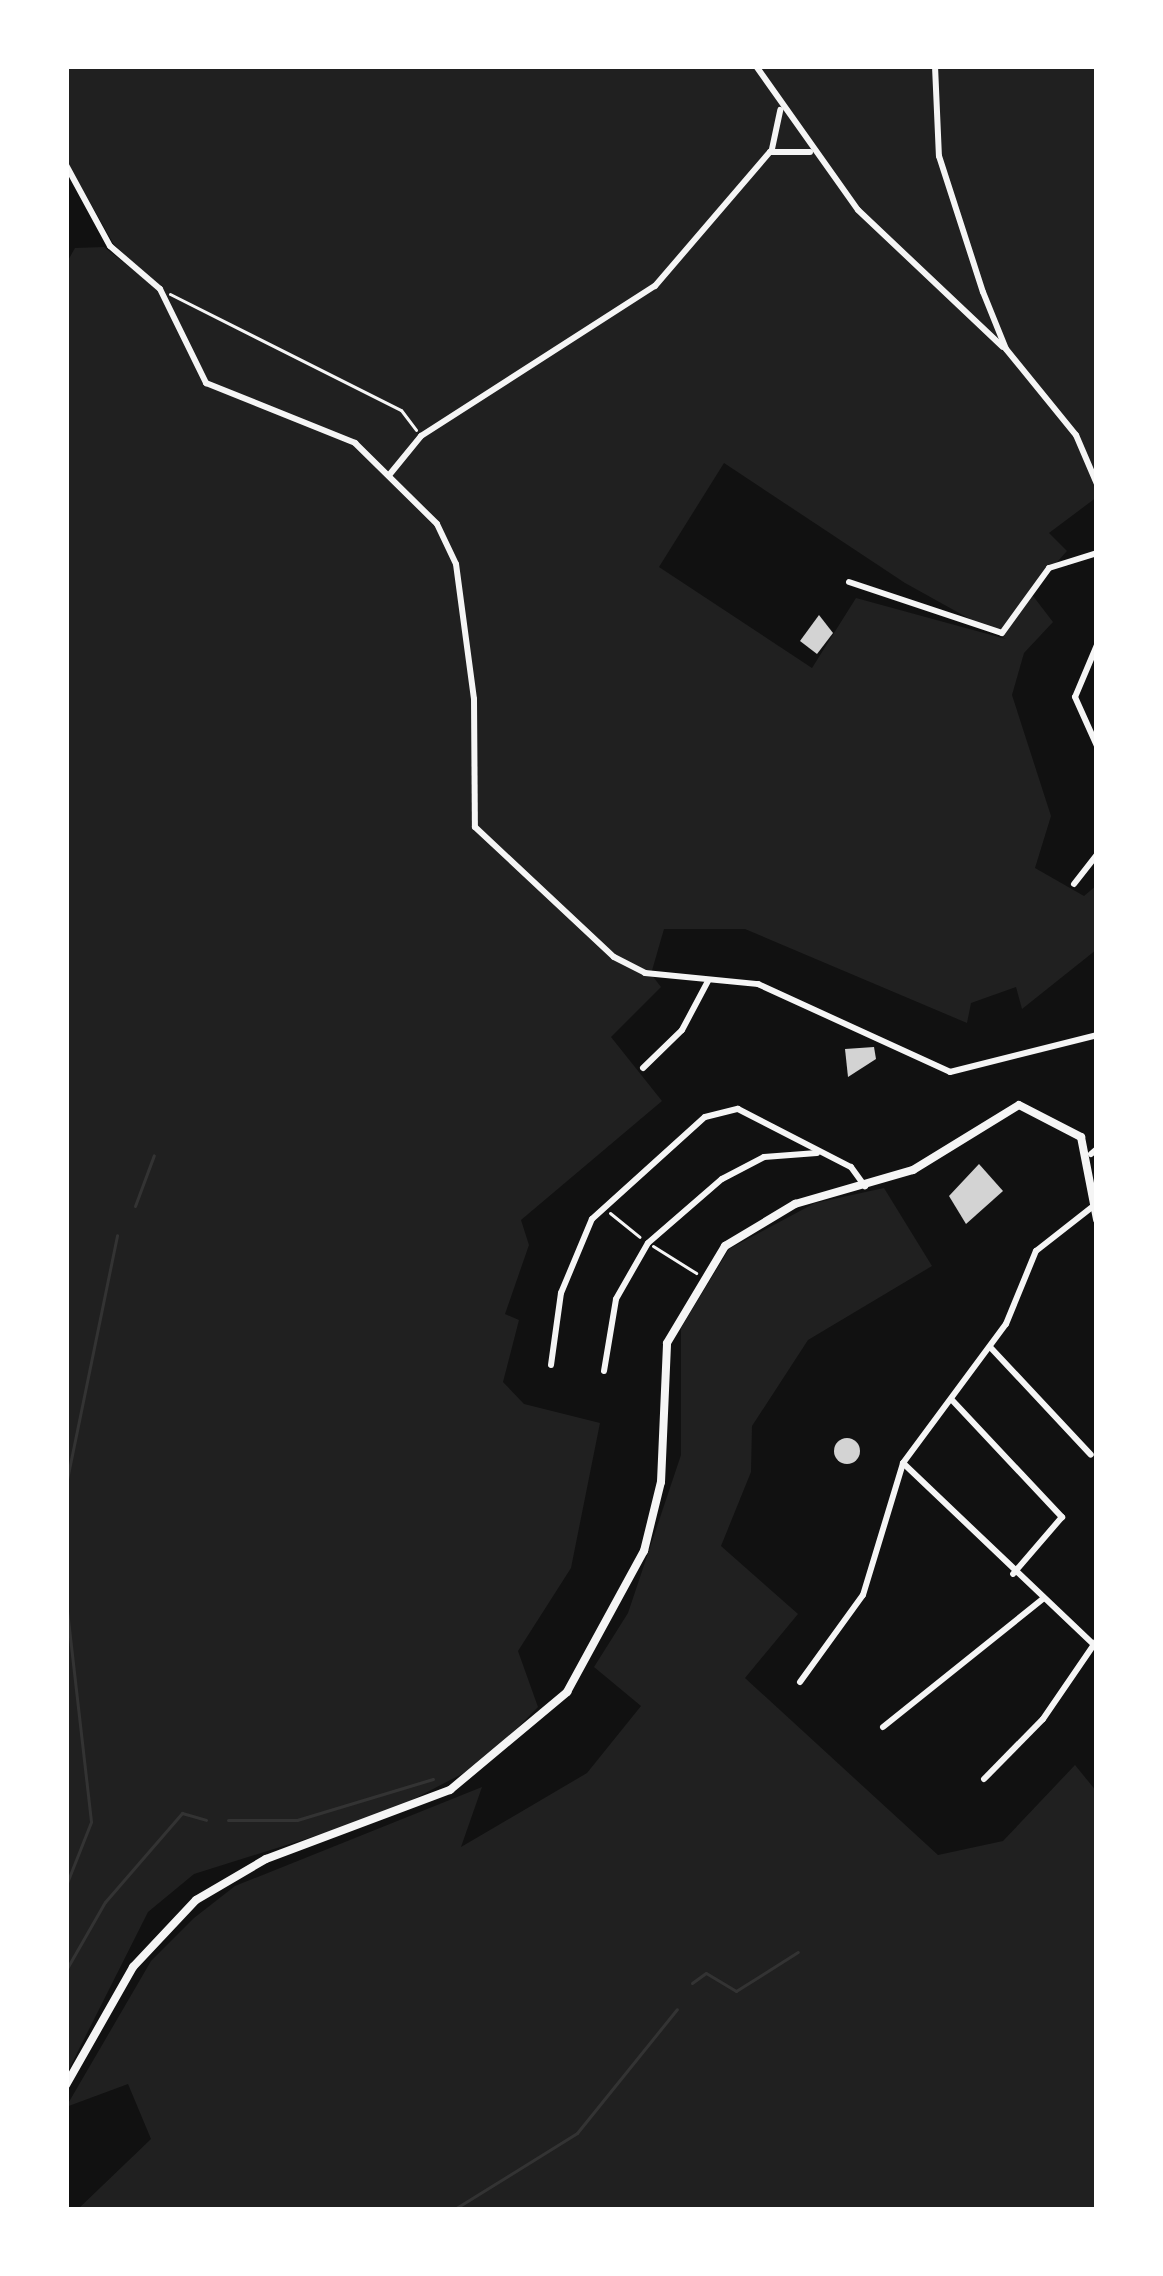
<!DOCTYPE html>
<style>
body{margin:0}
#map{position:relative;width:1163px;height:2276px;overflow:hidden;background:#111;font-family:"Varela Round",sans-serif}
div>[style]{position:absolute}
.green>*{inset:0;background:#202020}
.stream>*{height:3px;margin:-1.5px;padding:0 1.5px;transform-origin:1.5px;border-radius:1.5px;background:#333}
.building>*{inset:0;background:#d3d3d3}
.round{border-radius:50%}
.path>*{height:3px;margin:-1.5px;padding:0 1.5px;transform-origin:1.5px;border-radius:1.5px;background:#f5f5f5}
.minor>*{height:6px;margin:-3px;padding:0 3px;transform-origin:3px;border-radius:3px;background:#f5f5f5}
.secondary>*{height:8px;margin:-4px;padding:0 4px;transform-origin:4px;border-radius:4px;background:#f5f5f5}
span{translate:-50% -50%;white-space:nowrap;text-align:center;line-height:1.15;-webkit-text-stroke:10px #fff;paint-order:stroke}
.frame{position:absolute;inset:0;border:69px solid #fff;pointer-events:none}
</style>
<div id="map">
<div class="green">
<div style="clip-path:polygon(evenodd,66px 66px,1097px 66px,1097px 497px,1049px 533px,1067px 551px,1030px 592px,1053px 622px,1024px 653px,1012px 695px,1051px 816px,1035px 868px,1084px 896px,1097px 885px,1096px 950px,1022px 1009px,1016px 987px,971px 1003px,967px 1023px,745px 929px,664px 929px,651px 974px,661px 987px,611px 1037px,662px 1101px,521px 1220px,529px 1245px,505px 1314px,519px 1320px,503px 1382px,524px 1404px,600px 1423px,571px 1568px,518px 1651px,538px 1707px,483px 1763px,385px 1814px,194px 1874px,148px 1912px,66px 2075px,66px 264px,75px 248px,104px 247px,156px 288px,113px 243px,66px 160px,66px 66px,724px 463px,905px 583px,1006px 639px,856px 598px,812px 668px,659px 567px,724px 463px)"></div>
<div style="clip-path:polygon(884px 1188px,932px 1266px,808px 1340px,752px 1426px,751px 1472px,721px 1546px,798px 1614px,745px 1678px,938px 1855px,1003px 1841px,1075px 1765px,1097px 1792px,1097px 2210px,77px 2210px,151px 2139px,128px 2084px,66px 2107px,151px 1961px,194px 1918px,235px 1886px,482px 1787px,461px 1847px,587px 1773px,641px 1706px,594px 1667px,628px 1613px,681px 1455px,681px 1328px,729px 1249px,815px 1203px)"></div>
</div>
<div class="stream">
<div style="left:135px;top:1206px;width:54px;rotate:-69.6deg"></div>
<div style="left:66px;top:1484px;width:254px;rotate:-78.4deg"></div>
<div style="left:66px;top:1602px;width:221px;rotate:83.5deg"></div>
<div style="left:91px;top:1822px;width:68px;rotate:111.6deg"></div>
<div style="left:228px;top:1820px;width:69px"></div>
<div style="left:297px;top:1820px;width:142px;rotate:-16.8deg"></div>
<div style="left:66px;top:1970px;width:78px;rotate:-60.2deg"></div>
<div style="left:105px;top:1902px;width:118px;rotate:-49.1deg"></div>
<div style="left:182px;top:1813px;width:25px;rotate:16deg"></div>
<div style="left:692px;top:1983px;width:17px;rotate:-36deg"></div>
<div style="left:706px;top:1973px;width:35px;rotate:31deg"></div>
<div style="left:736px;top:1991px;width:73px;rotate:-32.2deg"></div>
<div style="left:453px;top:2210px;width:146px;rotate:-31.8deg"></div>
<div style="left:577px;top:2133px;width:159px;rotate:-51.1deg"></div>
</div>
<div class="building">
<div style="clip-path:polygon(819px 615px,833px 633px,817px 654px,800px 641px)"></div>
<div style="clip-path:polygon(874px 1047px,876px 1059px,848px 1077px,845px 1049px)"></div>
<div style="clip-path:polygon(979px 1164px,1003px 1191px,966px 1224px,949px 1196px)"></div>
<div class="round" style="left:834px;top:1438px;width:26px;height:26px"></div>
</div>
<div class="path">
<div style="left:170px;top:294px;width:258px;rotate:26.7deg"></div>
<div style="left:401px;top:410px;width:25px;rotate:53deg"></div>
<div style="left:610px;top:1213px;width:38px;rotate:39deg"></div>
<div style="left:653px;top:1246px;width:51px;rotate:32.1deg"></div>
</div>
<div class="minor">
<div style="left:756px;top:66px;width:176px;rotate:54.7deg"></div>
<div style="left:858px;top:210px;width:199px;rotate:43.4deg"></div>
<div style="left:935px;top:66px;width:90px;rotate:87.5deg"></div>
<div style="left:939px;top:156px;width:143px;rotate:72.1deg"></div>
<div style="left:983px;top:292px;width:61px;rotate:68deg"></div>
<div style="left:1006px;top:349px;width:111px;rotate:50.9deg"></div>
<div style="left:1076px;top:435px;width:53px;rotate:66.8deg"></div>
<div style="left:772px;top:149px;width:40px;rotate:-78deg"></div>
<div style="left:66px;top:165px;width:92px;rotate:61.5deg"></div>
<div style="left:110px;top:246px;width:66px;rotate:40.7deg"></div>
<div style="left:160px;top:289px;width:105px;rotate:63.9deg"></div>
<div style="left:206px;top:383px;width:161px;rotate:21.9deg"></div>
<div style="left:355px;top:443px;width:115px;rotate:44.6deg"></div>
<div style="left:437px;top:524px;width:44px;rotate:64.6deg"></div>
<div style="left:456px;top:564px;width:136px;rotate:82.4deg"></div>
<div style="left:474px;top:699px;width:128px;rotate:89.6deg"></div>
<div style="left:475px;top:827px;width:190px;rotate:43.1deg"></div>
<div style="left:614px;top:957px;width:35px;rotate:27deg"></div>
<div style="left:645px;top:973px;width:114px;rotate:5.6deg"></div>
<div style="left:758px;top:984px;width:211px;rotate:24.6deg"></div>
<div style="left:950px;top:1072px;width:152px;rotate:-14.1deg"></div>
<div style="left:390px;top:474px;width:49px;rotate:-50.8deg"></div>
<div style="left:421px;top:436px;width:278px;rotate:-32.7deg"></div>
<div style="left:655px;top:286px;width:177px;rotate:-49.4deg"></div>
<div style="left:770px;top:152px;width:40px"></div>
<div style="left:849px;top:582px;width:161px;rotate:18.4deg"></div>
<div style="left:1002px;top:633px;width:80px;rotate:-54.1deg"></div>
<div style="left:1049px;top:568px;width:50px;rotate:-17.4deg"></div>
<div style="left:1097px;top:645px;width:56px;rotate:112.9deg"></div>
<div style="left:1075px;top:697px;width:54px;rotate:65.8deg"></div>
<div style="left:1074px;top:884px;width:37px;rotate:-52deg"></div>
<div style="left:643px;top:1068px;width:54px;rotate:-44.3deg"></div>
<div style="left:682px;top:1030px;width:55px;rotate:-62deg"></div>
<div style="left:1091px;top:1154px;width:8px;rotate:-40deg"></div>
<div style="left:991px;top:1348px;width:146px;rotate:46.9deg"></div>
<div style="left:551px;top:1365px;width:73px;rotate:-82.1deg"></div>
<div style="left:561px;top:1293px;width:80px;rotate:-67.3deg"></div>
<div style="left:592px;top:1219px;width:152px;rotate:-42.1deg"></div>
<div style="left:705px;top:1117px;width:34px;rotate:-14deg"></div>
<div style="left:738px;top:1109px;width:127px;rotate:27.2deg"></div>
<div style="left:851px;top:1167px;width:24px;rotate:54deg"></div>
<div style="left:604px;top:1371px;width:73px;rotate:-80.5deg"></div>
<div style="left:616px;top:1299px;width:64px;rotate:-60.3deg"></div>
<div style="left:648px;top:1243px;width:98px;rotate:-40.9deg"></div>
<div style="left:722px;top:1179px;width:47px;rotate:-27.6deg"></div>
<div style="left:764px;top:1157px;width:53px;rotate:-4.3deg"></div>
<div style="left:952px;top:1400px;width:161px;rotate:46.8deg"></div>
<div style="left:1062px;top:1517px;width:75px;rotate:130.7deg"></div>
<div style="left:903px;top:1463px;width:262px;rotate:43.6deg"></div>
<div style="left:800px;top:1682px;width:107px;rotate:-54.1deg"></div>
<div style="left:863px;top:1595px;width:138px;rotate:-73.1deg"></div>
<div style="left:903px;top:1463px;width:173px;rotate:-53.5deg"></div>
<div style="left:1006px;top:1324px;width:79px;rotate:-67.7deg"></div>
<div style="left:1036px;top:1251px;width:76px;rotate:-38.1deg"></div>
<div style="left:883px;top:1727px;width:206px;rotate:-38.7deg"></div>
<div style="left:984px;top:1779px;width:84px;rotate:-45.5deg"></div>
<div style="left:1043px;top:1719px;width:96px;rotate:-55.6deg"></div>
</div>
<div class="secondary">
<div style="left:66px;top:2085px;width:136px;rotate:-60.4deg"></div>
<div style="left:133px;top:1967px;width:92px;rotate:-46.8deg"></div>
<div style="left:196px;top:1900px;width:81px;rotate:-30.4deg"></div>
<div style="left:266px;top:1859px;width:197px;rotate:-20.6deg"></div>
<div style="left:450px;top:1790px;width:153px;rotate:-39.9deg"></div>
<div style="left:567px;top:1692px;width:161px;rotate:-61.4deg"></div>
<div style="left:644px;top:1551px;width:71px;rotate:-76.2deg"></div>
<div style="left:661px;top:1482px;width:139px;rotate:-87.5deg"></div>
<div style="left:667px;top:1343px;width:113px;rotate:-59.1deg"></div>
<div style="left:725px;top:1246px;width:82px;rotate:-31deg"></div>
<div style="left:795px;top:1204px;width:123px;rotate:-16.1deg"></div>
<div style="left:913px;top:1170px;width:124px;rotate:-31.5deg"></div>
<div style="left:1019px;top:1105px;width:70px;rotate:27.3deg"></div>
<div style="left:1081px;top:1137px;width:84px;rotate:79deg"></div>
</div>
<div class="frame"></div>
</div>
